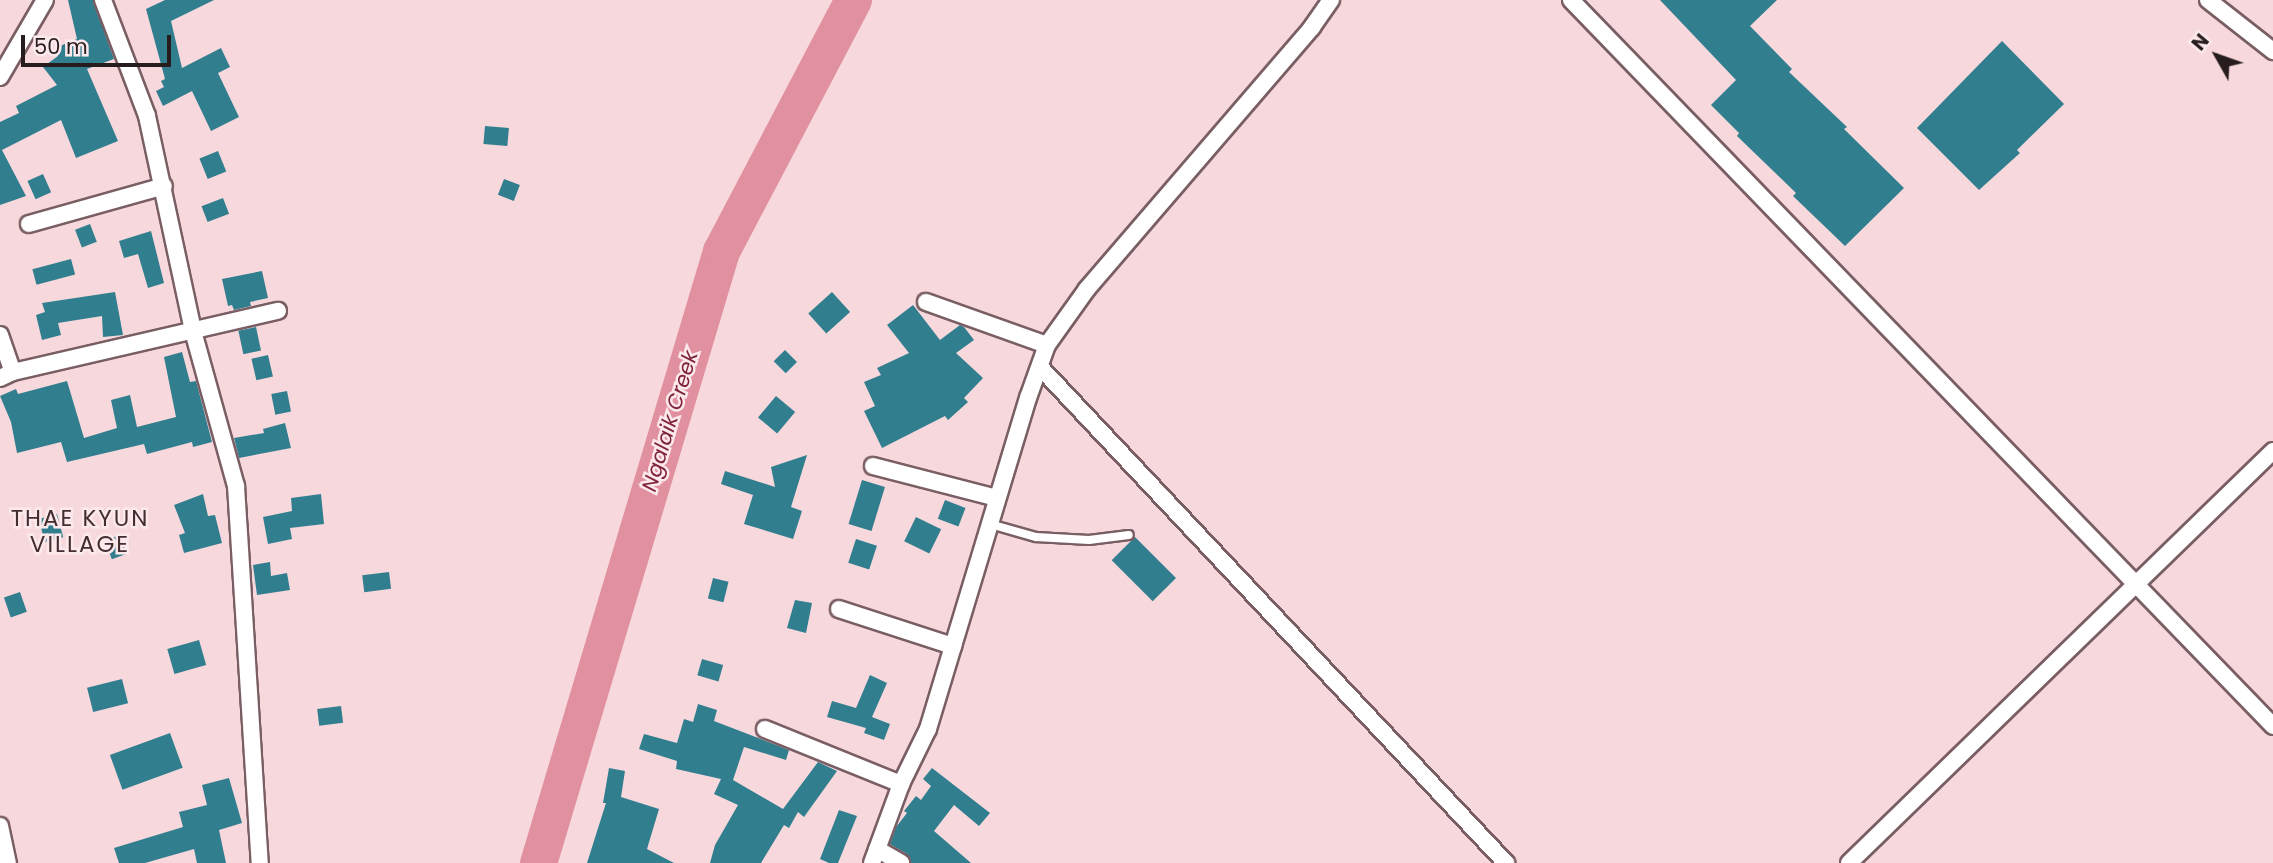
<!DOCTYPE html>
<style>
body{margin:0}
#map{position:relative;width:2273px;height:863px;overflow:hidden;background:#f7d8dc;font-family:Poppins,sans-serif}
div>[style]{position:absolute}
.river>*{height:37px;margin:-18.5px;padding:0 18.5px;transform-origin:18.5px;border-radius:18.5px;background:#e0909f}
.building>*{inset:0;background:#317e8f;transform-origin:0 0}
.roads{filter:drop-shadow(2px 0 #795e63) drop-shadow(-2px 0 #795e63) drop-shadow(0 2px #795e63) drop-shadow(0 -2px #795e63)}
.service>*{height:8px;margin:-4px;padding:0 4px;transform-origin:4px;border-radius:4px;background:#fff}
.minor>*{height:16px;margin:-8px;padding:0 8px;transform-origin:8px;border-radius:8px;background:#fff}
span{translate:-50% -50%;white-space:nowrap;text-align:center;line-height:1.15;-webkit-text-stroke:5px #fce9eb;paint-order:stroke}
.water-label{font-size:21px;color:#7f223d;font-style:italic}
.quarter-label{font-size:23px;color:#442d31;letter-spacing:2px}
.north{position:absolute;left:2182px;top:21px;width:70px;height:70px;-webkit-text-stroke:5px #fce9eb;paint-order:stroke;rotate:310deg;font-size:19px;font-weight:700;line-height:28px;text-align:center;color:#271c1e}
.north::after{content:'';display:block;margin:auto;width:24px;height:32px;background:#271c1e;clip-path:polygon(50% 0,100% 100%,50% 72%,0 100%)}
.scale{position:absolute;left:21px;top:35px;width:150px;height:32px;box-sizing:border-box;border:4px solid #271c1e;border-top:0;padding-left:9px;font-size:21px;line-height:24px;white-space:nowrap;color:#271c1e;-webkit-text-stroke:5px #fce9eb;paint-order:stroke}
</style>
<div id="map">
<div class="river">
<div style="left:538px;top:863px;width:639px;rotate:-73.35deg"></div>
<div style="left:721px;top:251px;width:284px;rotate:-62.3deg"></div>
</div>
<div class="building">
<div style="clip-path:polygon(68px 0,93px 0,114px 59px,87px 69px,118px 141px,76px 158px,61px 120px,2px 150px,26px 196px,0 205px,0 122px,19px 113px,16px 106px,57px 85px,43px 67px,58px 56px,55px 48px,77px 39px)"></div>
<div style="clip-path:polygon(165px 0,214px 0,171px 21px,182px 68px,221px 48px,230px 67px,218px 73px,239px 117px,211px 131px,192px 91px,163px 106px,156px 91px,164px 87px,161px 81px,165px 79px,146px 9px)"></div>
<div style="clip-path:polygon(1660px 0,1777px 0,1750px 26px,1792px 69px,1789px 72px,1847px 127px,1844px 129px,1904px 188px,1845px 246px,1793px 196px,1796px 193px,1737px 136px,1739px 133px,1711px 105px,1736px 80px)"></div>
<div style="clip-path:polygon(2002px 41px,2064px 104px,2017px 150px,2020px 153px,1979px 190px,1917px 128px)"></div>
<div style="left:485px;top:126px;width:24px;height:18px;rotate:5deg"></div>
<div style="left:218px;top:151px;width:22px;height:20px;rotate:68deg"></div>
<div style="left:43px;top:174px;width:20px;height:17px;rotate:66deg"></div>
<div style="left:504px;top:179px;width:17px;height:17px;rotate:21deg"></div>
<div style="left:223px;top:198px;width:17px;height:23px;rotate:69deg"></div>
<div style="left:90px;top:224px;width:19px;height:16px;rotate:69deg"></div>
<div style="clip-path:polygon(151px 231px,164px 283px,148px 288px,138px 254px,124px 258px,119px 241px)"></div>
<div style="left:71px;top:259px;width:16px;height:40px;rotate:75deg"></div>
<div style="clip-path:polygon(262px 271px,268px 298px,250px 302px,251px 306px,234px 310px,232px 305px,228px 306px,222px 279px)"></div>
<div style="clip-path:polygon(115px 292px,123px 335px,103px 337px,102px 316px,58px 323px,61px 335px,42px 340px,36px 315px,45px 312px,42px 303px)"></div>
<div style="left:832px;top:292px;width:27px;height:32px;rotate:48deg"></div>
<div style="clip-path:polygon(913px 305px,940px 340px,960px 325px,964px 327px,974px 340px,956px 353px,983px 378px,964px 398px,968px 402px,948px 420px,945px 416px,882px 448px,864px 411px,875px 406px,864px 382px,881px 375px,877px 368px,909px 353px,887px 325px)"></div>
<div style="left:256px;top:327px;width:24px;height:18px;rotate:78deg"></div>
<div style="left:785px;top:350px;width:17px;height:16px;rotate:45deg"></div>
<div style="clip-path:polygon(182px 352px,190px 382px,196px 381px,212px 442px,193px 447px,192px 442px,147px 454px,144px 444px,67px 462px,61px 442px,17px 453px,11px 422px,0 396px,16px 389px,18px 394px,67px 381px,84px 438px,117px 428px,111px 400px,130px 395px,137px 427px,176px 417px,164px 357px)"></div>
<div style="left:268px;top:355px;width:22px;height:17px;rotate:77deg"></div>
<div style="left:287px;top:391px;width:21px;height:16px;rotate:79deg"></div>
<div style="left:776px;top:396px;width:25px;height:28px;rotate:40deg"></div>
<div style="clip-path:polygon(285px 423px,291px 448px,239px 458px,234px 438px,264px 433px,263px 429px)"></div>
<div style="clip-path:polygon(807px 455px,791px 507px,802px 511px,793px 539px,744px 524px,753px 495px,721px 484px,725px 471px,775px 487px,771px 467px)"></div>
<div style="left:862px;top:480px;width:24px;height:46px;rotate:17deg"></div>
<div style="clip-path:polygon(203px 494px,208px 516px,215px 515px,222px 543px,184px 553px,179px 535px,185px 533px,174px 505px)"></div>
<div style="clip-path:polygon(321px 494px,324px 524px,290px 528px,292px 539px,268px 544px,263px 517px,292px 511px,291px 498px)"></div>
<div style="left:945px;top:500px;width:22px;height:20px;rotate:21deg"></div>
<div style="left:57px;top:514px;width:24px;height:19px;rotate:75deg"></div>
<div style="left:916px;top:517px;width:28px;height:27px;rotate:26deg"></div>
<div style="left:120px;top:535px;width:20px;height:16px;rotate:70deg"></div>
<div style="left:1135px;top:537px;width:58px;height:33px;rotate:45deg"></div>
<div style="left:856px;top:539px;width:22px;height:25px;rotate:18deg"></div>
<div style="clip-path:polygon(270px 562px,271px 576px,287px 573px,290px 590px,257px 595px,253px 565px)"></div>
<div style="left:389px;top:572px;width:17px;height:27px;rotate:83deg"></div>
<div style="left:713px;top:578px;width:16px;height:21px;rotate:14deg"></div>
<div style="left:20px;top:592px;width:21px;height:17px;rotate:71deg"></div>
<div style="clip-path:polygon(795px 600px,812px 603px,806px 633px,787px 628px)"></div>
<div style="left:199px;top:640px;width:26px;height:33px;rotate:74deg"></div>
<div style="left:702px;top:659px;width:22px;height:17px;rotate:16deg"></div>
<div style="clip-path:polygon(870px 675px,887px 683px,872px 717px,890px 724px,884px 740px,864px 733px,866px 728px,827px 717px,832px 701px,856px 708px)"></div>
<div style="left:122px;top:679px;width:25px;height:36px;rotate:76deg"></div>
<div style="clip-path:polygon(698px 704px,717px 710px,714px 721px,789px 750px,786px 760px,744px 747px,733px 780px,783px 809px,818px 762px,837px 771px,804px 817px,798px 812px,789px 828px,784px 825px,761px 863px,710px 863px,715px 845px,738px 805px,714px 794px,721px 779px,676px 769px,677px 761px,639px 749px,644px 734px,677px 743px,684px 719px,693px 722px)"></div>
<div style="left:341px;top:706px;width:17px;height:24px;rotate:83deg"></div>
<div style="left:170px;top:733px;width:37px;height:64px;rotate:70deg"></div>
<div style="clip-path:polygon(609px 768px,625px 771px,621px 797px,659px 809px,647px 849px,674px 863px,587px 863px,606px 803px,603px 803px)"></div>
<div style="clip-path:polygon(932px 768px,990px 813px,979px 826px,954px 805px,934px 831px,971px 863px,911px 863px,907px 854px,890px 844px,896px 827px,907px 813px,904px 811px,916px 796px,921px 800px,931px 786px,923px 779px)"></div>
<div style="clip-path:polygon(229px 778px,242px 823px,219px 830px,226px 863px,197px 863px,194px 849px,145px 863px,119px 863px,114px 848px,183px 827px,179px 812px,207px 805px,202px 785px)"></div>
<div style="clip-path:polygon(839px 810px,857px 816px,838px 863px,829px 863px,820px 859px)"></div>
</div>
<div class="roads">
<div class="service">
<div style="left:990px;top:524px;width:48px;rotate:15.8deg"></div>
<div style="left:1036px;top:537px;width:53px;rotate:3.2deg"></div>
<div style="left:1089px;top:540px;width:40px;rotate:-7.1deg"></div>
</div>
<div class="minor">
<div style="left:103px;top:0;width:124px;rotate:69.2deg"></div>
<div style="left:147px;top:116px;width:220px;rotate:77.9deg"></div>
<div style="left:193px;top:331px;width:161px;rotate:74.5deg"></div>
<div style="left:236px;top:486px;width:378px;rotate:86.4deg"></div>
<div style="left:1571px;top:0;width:1010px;rotate:45.96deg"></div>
<div style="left:2208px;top:0;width:83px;rotate:38.1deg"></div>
<div style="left:0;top:77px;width:89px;rotate:-59.7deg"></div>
<div style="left:29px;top:224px;width:140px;rotate:-15.7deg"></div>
<div style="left:926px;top:302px;width:128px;rotate:19.6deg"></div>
<div style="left:0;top:335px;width:39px;rotate:71deg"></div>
<div style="left:1040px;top:367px;width:681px;rotate:46.79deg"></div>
<div style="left:0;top:378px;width:14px;rotate:-25deg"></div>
<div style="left:13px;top:372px;width:272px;rotate:-13deg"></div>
<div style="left:873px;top:466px;width:128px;rotate:14.5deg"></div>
<div style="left:839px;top:609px;width:120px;rotate:18deg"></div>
<div style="left:765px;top:729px;width:147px;rotate:22deg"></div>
<div style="left:0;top:826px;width:38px;rotate:78deg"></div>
<div style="left:877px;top:849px;width:28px;rotate:30deg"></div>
<div style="left:872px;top:863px;width:84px;rotate:-69.8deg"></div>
<div style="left:901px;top:784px;width:61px;rotate:-63.9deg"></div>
<div style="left:928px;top:729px;width:346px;rotate:-73.2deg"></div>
<div style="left:1028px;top:398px;width:56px;rotate:-70.3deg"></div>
<div style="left:1047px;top:345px;width:69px;rotate:-54.5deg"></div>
<div style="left:1087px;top:289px;width:345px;rotate:-49.3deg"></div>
<div style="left:1312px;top:27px;width:33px;rotate:-55deg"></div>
<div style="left:1849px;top:863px;width:591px;rotate:-44.18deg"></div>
</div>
</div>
<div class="water-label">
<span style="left:670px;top:421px;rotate:-73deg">Ngalaik Creek</span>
</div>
<div class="quarter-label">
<span style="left:80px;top:531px">THAE KYUN<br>VILLAGE</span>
</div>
<div class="north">N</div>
<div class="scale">50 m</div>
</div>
